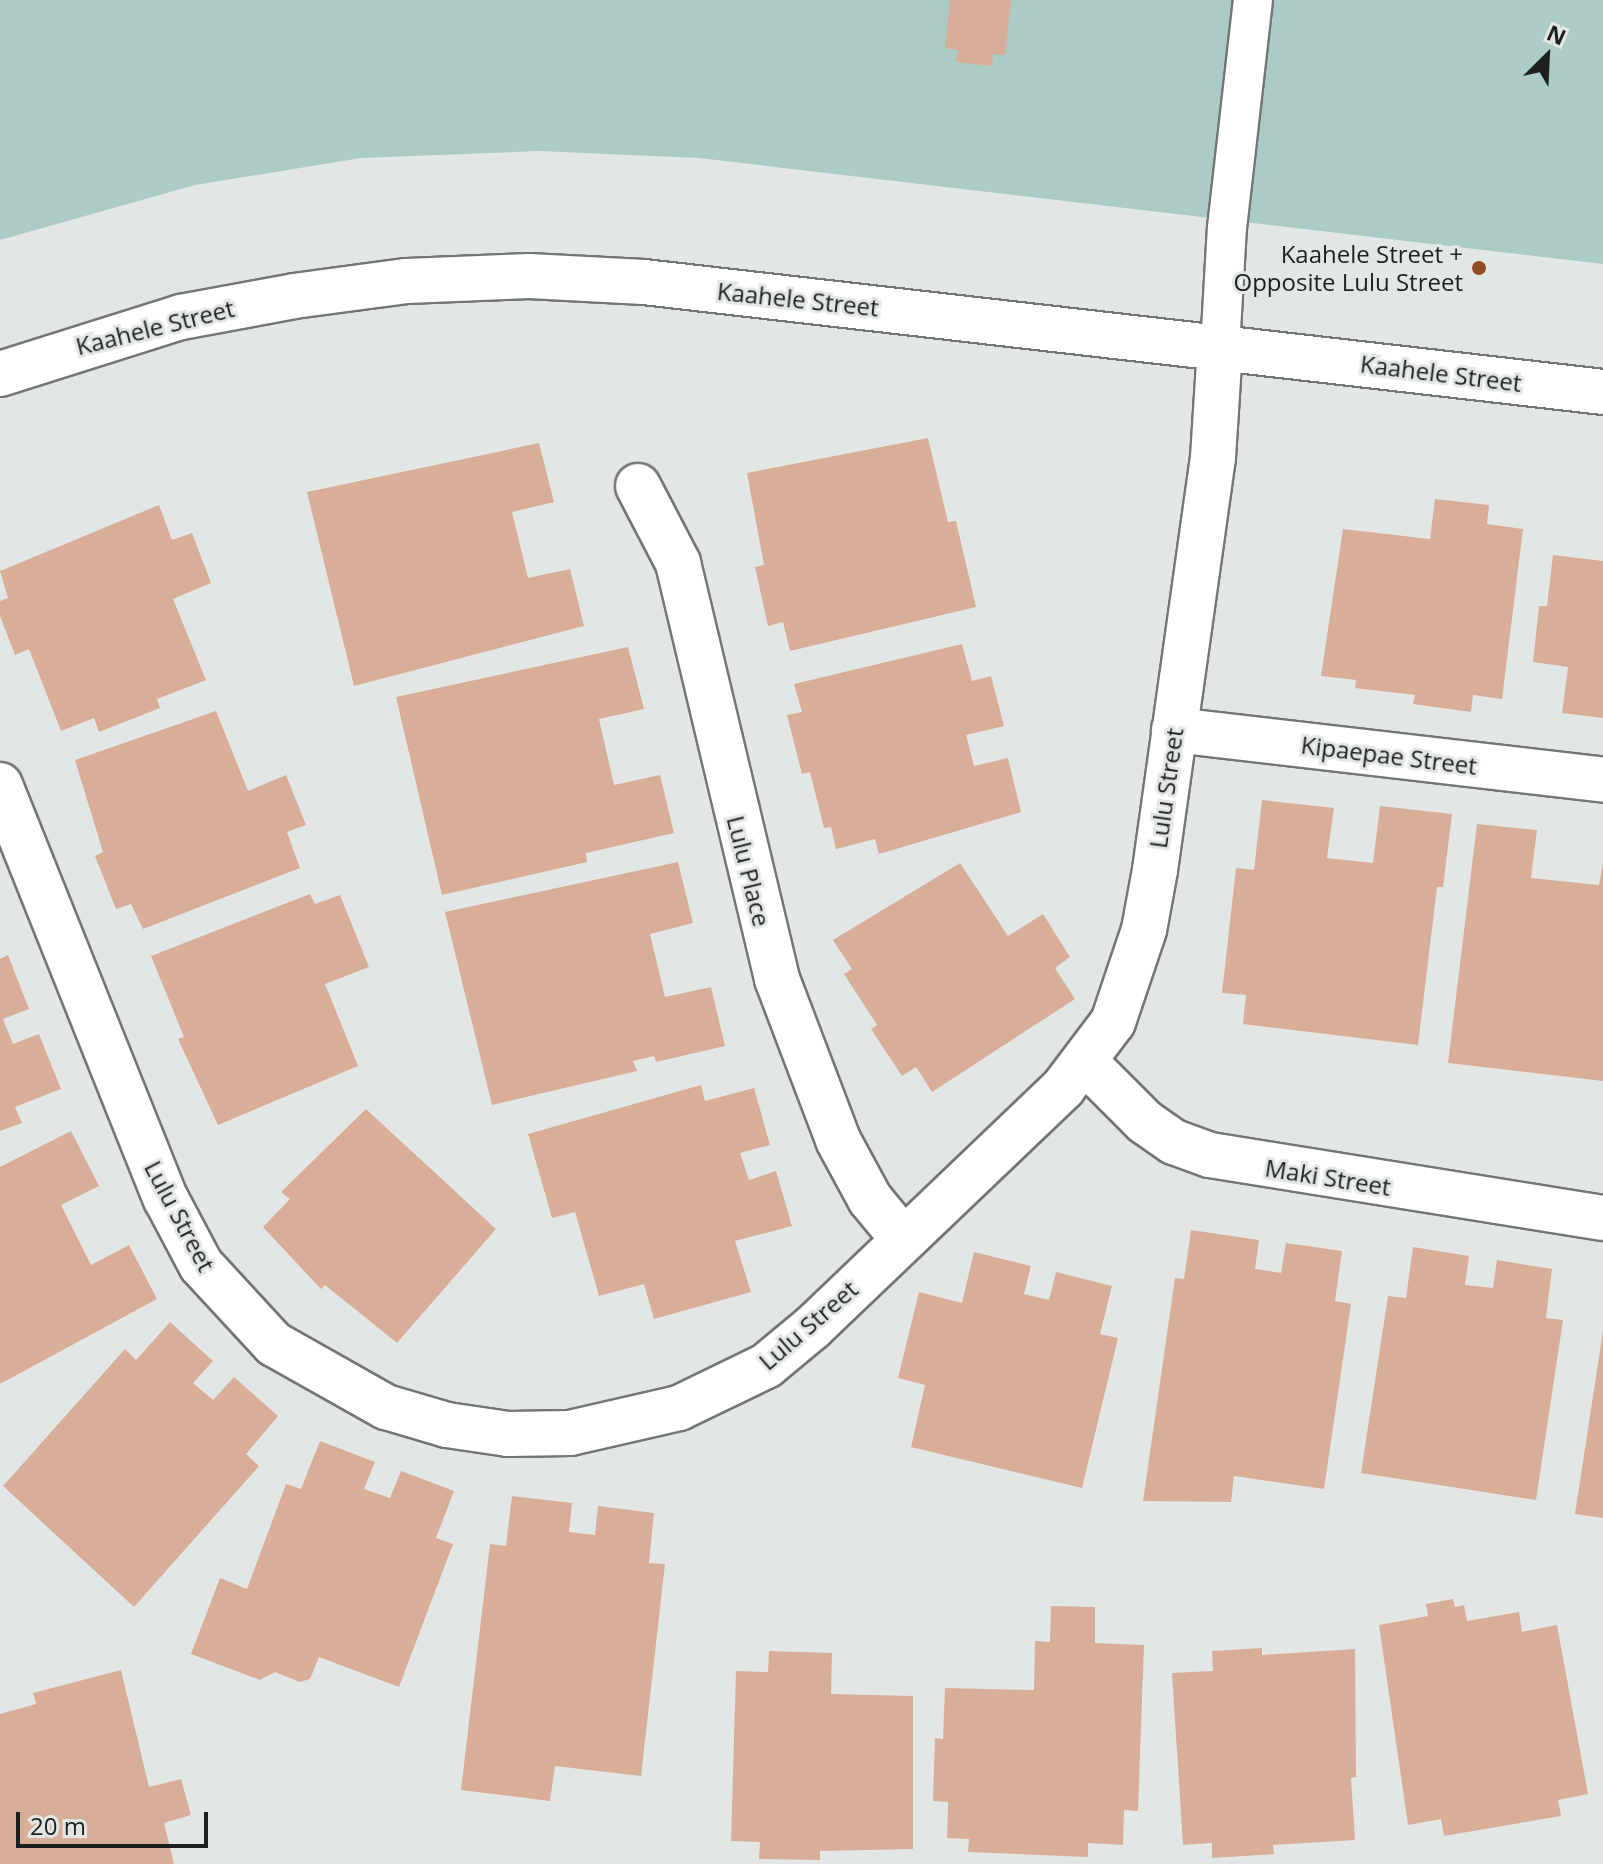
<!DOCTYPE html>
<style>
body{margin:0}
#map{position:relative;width:1603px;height:1864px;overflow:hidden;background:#e2e7e6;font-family:"Open Sans",sans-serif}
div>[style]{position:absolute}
.green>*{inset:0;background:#abcbc5}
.building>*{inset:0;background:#d9ae99}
.roads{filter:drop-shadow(2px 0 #727675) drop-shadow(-2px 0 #727675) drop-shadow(0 2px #727675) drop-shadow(0 -2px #727675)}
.lane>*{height:38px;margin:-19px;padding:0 19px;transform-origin:19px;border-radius:19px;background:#fff}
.street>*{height:44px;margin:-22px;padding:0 22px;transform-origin:22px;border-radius:22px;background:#fff}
.secondary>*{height:44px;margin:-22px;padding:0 22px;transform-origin:22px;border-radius:22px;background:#fff}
.dots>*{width:22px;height:22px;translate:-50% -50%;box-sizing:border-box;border:4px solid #e2e7e6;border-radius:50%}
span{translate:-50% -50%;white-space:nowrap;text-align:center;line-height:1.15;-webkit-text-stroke:6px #e2e7e6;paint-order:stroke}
.poi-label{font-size:24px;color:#1e1f1f}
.right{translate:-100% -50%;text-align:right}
.street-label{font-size:24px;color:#1e1f1f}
.north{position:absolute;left:1507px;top:16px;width:80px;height:80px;-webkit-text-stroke:6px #e2e7e6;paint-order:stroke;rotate:24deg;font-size:22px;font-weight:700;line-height:32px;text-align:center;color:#1e1f1f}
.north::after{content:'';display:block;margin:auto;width:28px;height:36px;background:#1e1f1f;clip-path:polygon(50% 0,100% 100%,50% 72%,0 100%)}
.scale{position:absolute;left:16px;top:1812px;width:192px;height:36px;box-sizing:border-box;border:4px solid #1e1f1f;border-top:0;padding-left:10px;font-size:24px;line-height:28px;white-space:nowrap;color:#1e1f1f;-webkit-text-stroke:6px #e2e7e6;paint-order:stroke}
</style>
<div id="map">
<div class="green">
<div style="clip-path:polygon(0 0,1603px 0,1603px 264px,699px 158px,539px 151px,361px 158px,195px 185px,0 240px)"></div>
</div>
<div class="building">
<div style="clip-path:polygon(950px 0,1011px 0,1005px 55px,993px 54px,992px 66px,956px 62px,958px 50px,945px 48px)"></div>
<div style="clip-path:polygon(928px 438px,948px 522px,956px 521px,976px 607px,790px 651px,783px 622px,768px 626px,755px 567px,764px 565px,747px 473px)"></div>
<div style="clip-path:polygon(539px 443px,554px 502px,512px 512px,528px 578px,570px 569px,584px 626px,354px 686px,307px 492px)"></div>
<div style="clip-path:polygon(1435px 499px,1489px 505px,1487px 524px,1523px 529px,1502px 699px,1473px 695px,1471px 712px,1413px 704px,1415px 695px,1355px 688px,1356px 680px,1321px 676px,1343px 529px,1430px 539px)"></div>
<div style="clip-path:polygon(159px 505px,172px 540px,192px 533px,211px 583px,173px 599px,206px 680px,157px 699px,160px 708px,99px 732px,94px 718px,61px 731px,29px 649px,15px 655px,0 616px,0 601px,8px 598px,0 571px)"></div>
<div style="clip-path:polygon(1553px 555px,1603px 561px,1603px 718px,1562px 713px,1568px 667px,1533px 662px,1539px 606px,1547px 606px)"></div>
<div style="clip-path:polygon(962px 644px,972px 681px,991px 676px,1004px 726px,966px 735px,974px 766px,1008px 758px,1021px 812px,879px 854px,875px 839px,836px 849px,831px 827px,824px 828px,810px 772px,802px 774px,787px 715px,802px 712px,794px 684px)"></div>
<div style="clip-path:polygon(628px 647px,644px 709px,599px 719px,614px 785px,660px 775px,674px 833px,586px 853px,587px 862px,442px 895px,396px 697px)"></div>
<div style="clip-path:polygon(216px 711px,248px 791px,286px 775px,306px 825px,287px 832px,300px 868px,143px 929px,131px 904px,116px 909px,95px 856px,103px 852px,75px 760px)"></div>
<div style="clip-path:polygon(1262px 800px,1334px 808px,1327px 858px,1373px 863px,1380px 806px,1452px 814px,1443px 887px,1437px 887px,1418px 1045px,1243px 1024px,1246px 995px,1222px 993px,1236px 868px,1254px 870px)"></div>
<div style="clip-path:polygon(1477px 824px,1537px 830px,1531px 878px,1599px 885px,1603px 863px,1603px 1081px,1448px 1063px)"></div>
<div style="clip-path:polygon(678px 862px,693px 923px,650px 934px,665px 997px,711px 987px,725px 1046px,656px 1062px,654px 1056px,633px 1061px,637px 1071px,492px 1105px,445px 912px)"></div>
<div style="clip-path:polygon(960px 863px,1008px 936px,1043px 914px,1070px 957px,1055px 968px,1075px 999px,932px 1092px,916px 1067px,902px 1076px,871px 1029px,877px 1025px,844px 974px,852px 969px,833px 940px)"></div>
<div style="clip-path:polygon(310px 894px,315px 904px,340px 895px,369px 967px,325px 984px,358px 1066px,218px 1125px,178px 1039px,184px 1037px,151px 956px)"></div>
<div style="clip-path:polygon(8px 955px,29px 1009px,3px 1019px,13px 1044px,39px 1034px,61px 1089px,15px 1107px,22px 1123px,0 1131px,0 959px)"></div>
<div style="clip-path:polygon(701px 1085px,705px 1101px,754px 1088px,770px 1145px,740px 1153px,749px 1180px,776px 1171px,792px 1226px,735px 1241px,751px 1292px,654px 1319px,644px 1284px,599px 1296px,575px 1212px,552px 1218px,528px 1134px)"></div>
<div style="clip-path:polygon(366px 1109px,496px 1229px,397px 1343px,325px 1285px,321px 1289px,263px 1227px,290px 1199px,281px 1192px)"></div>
<div style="clip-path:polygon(71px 1131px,99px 1186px,61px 1205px,91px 1265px,129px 1245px,157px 1299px,0 1384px,0 1167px)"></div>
<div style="clip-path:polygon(1191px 1230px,1259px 1240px,1255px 1269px,1281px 1273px,1286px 1243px,1342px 1251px,1335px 1301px,1351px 1304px,1324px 1489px,1234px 1476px,1231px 1502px,1143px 1501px,1175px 1278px,1184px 1279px)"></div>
<div style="clip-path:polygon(1413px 1247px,1469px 1256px,1465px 1285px,1493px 1288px,1497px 1260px,1552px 1269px,1546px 1318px,1563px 1320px,1536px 1500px,1361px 1473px,1388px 1296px,1406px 1298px)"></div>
<div style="clip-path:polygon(974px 1252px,1031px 1266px,1024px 1294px,1049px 1300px,1056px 1272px,1112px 1286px,1100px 1334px,1118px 1338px,1082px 1488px,911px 1447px,925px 1385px,898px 1378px,919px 1292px,962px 1303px)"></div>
<div style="clip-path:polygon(170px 1322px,213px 1361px,193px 1383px,213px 1400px,234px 1377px,278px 1416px,246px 1454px,259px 1466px,134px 1607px,3px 1486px,125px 1349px,136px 1360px)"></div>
<div style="clip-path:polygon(1603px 1331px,1603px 1518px,1575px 1514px)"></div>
<div style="clip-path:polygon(320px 1441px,375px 1462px,364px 1489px,390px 1498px,401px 1471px,454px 1491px,436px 1538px,453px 1544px,399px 1687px,319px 1657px,310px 1679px,300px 1682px,275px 1672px,260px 1680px,191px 1654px,220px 1578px,247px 1589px,286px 1484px,301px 1489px)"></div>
<div style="clip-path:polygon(512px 1496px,572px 1503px,569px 1532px,595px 1535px,598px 1506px,654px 1513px,649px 1563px,665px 1564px,641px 1776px,555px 1766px,550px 1801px,461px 1790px,490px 1544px,506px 1546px)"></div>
<div style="clip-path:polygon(1453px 1599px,1455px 1607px,1464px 1605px,1467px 1621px,1519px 1612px,1522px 1632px,1557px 1625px,1588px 1794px,1558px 1800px,1561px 1816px,1444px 1836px,1441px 1819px,1408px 1825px,1379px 1625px,1428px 1616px,1426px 1604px)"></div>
<div style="clip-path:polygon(1051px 1606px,1095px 1607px,1095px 1643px,1144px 1645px,1138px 1811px,1124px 1810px,1123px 1845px,1088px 1843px,1088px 1857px,968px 1852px,969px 1839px,947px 1838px,948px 1802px,933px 1801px,935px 1738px,943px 1739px,945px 1688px,1034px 1690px,1035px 1641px,1050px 1642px)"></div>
<div style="clip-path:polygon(1262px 1648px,1262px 1655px,1355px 1649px,1356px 1777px,1351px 1778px,1355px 1840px,1273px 1845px,1274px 1854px,1212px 1858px,1212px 1843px,1183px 1845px,1172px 1673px,1213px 1671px,1212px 1651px)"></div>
<div style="clip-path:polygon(769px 1651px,832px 1653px,831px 1694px,913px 1696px,913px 1849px,820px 1851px,820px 1860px,759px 1859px,760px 1842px,731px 1841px,736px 1671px,768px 1672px)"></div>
<div style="clip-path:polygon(121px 1670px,149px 1787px,181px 1779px,191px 1815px,164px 1823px,174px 1864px,0 1864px,0 1714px,36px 1704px,33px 1693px)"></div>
</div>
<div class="roads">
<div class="lane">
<div style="left:1220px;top:348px;width:120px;rotate:-86.7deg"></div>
<div style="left:1227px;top:228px;width:229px;rotate:-83.5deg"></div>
</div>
<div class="street">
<div style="left:638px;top:486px;width:87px;rotate:62.5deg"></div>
<div style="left:678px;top:563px;width:428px;rotate:76.6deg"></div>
<div style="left:777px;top:979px;width:172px;rotate:69.2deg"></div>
<div style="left:838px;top:1140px;width:67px;rotate:61.5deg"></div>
<div style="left:870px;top:1199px;width:52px;rotate:50.5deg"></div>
<div style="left:1174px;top:730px;width:432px;rotate:6.6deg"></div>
<div style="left:0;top:785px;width:446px;rotate:68.2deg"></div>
<div style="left:166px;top:1199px;width:75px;rotate:62.1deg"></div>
<div style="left:201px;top:1265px;width:108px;rotate:47.3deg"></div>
<div style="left:274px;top:1344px;width:129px;rotate:29.4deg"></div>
<div style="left:386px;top:1407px;width:64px;rotate:16.4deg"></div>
<div style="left:447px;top:1425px;width:62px;rotate:8.4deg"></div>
<div style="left:508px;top:1434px;width:62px;rotate:-0.9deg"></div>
<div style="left:570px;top:1433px;width:112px;rotate:-12.9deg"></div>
<div style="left:679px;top:1408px;width:97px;rotate:-25.8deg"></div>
<div style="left:766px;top:1366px;width:61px;rotate:-39.7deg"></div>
<div style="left:813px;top:1327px;width:346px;rotate:-43.7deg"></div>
<div style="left:1063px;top:1088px;width:83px;rotate:-52.9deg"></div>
<div style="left:1113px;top:1022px;width:97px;rotate:-71.4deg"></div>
<div style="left:1144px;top:930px;width:61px;rotate:-79.6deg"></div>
<div style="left:1155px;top:870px;width:416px;rotate:-82deg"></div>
<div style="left:1213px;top:458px;width:110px;rotate:-86.4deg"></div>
<div style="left:1086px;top:1063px;width:83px;rotate:45deg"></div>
<div style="left:1145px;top:1122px;width:35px;rotate:35deg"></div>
<div style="left:1174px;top:1142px;width:38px;rotate:20deg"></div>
<div style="left:1210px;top:1155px;width:398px;rotate:9.1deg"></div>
</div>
<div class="secondary">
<div style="left:0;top:374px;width:190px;rotate:-17.5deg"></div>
<div style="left:181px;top:317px;width:115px;rotate:-10.5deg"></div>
<div style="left:294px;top:296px;width:114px;rotate:-7.6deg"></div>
<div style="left:407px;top:281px;width:122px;rotate:-2.3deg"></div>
<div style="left:529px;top:276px;width:115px;rotate:3deg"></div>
<div style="left:644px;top:282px;width:965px;rotate:6.54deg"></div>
</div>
</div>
<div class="dots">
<div style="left:1479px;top:268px;background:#934d26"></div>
</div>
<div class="poi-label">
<span class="right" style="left:1463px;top:268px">Kaahele Street +<br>Opposite Lulu Street</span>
</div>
<div class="street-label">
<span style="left:798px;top:299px;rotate:6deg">Kaahele Street</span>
<span style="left:155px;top:327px;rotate:-14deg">Kaahele Street</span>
<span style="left:1441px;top:373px;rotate:7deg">Kaahele Street</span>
<span style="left:1389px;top:755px;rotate:7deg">Kipaepae Street</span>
<span style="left:1166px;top:788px;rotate:-82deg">Lulu Street</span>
<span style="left:749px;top:871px;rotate:76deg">Lulu Place</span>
<span style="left:1328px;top:1177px;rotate:9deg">Maki Street</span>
<span style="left:180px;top:1216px;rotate:62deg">Lulu Street</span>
<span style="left:808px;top:1325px;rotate:-41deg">Lulu Street</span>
</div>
<div class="north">N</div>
<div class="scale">20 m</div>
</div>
